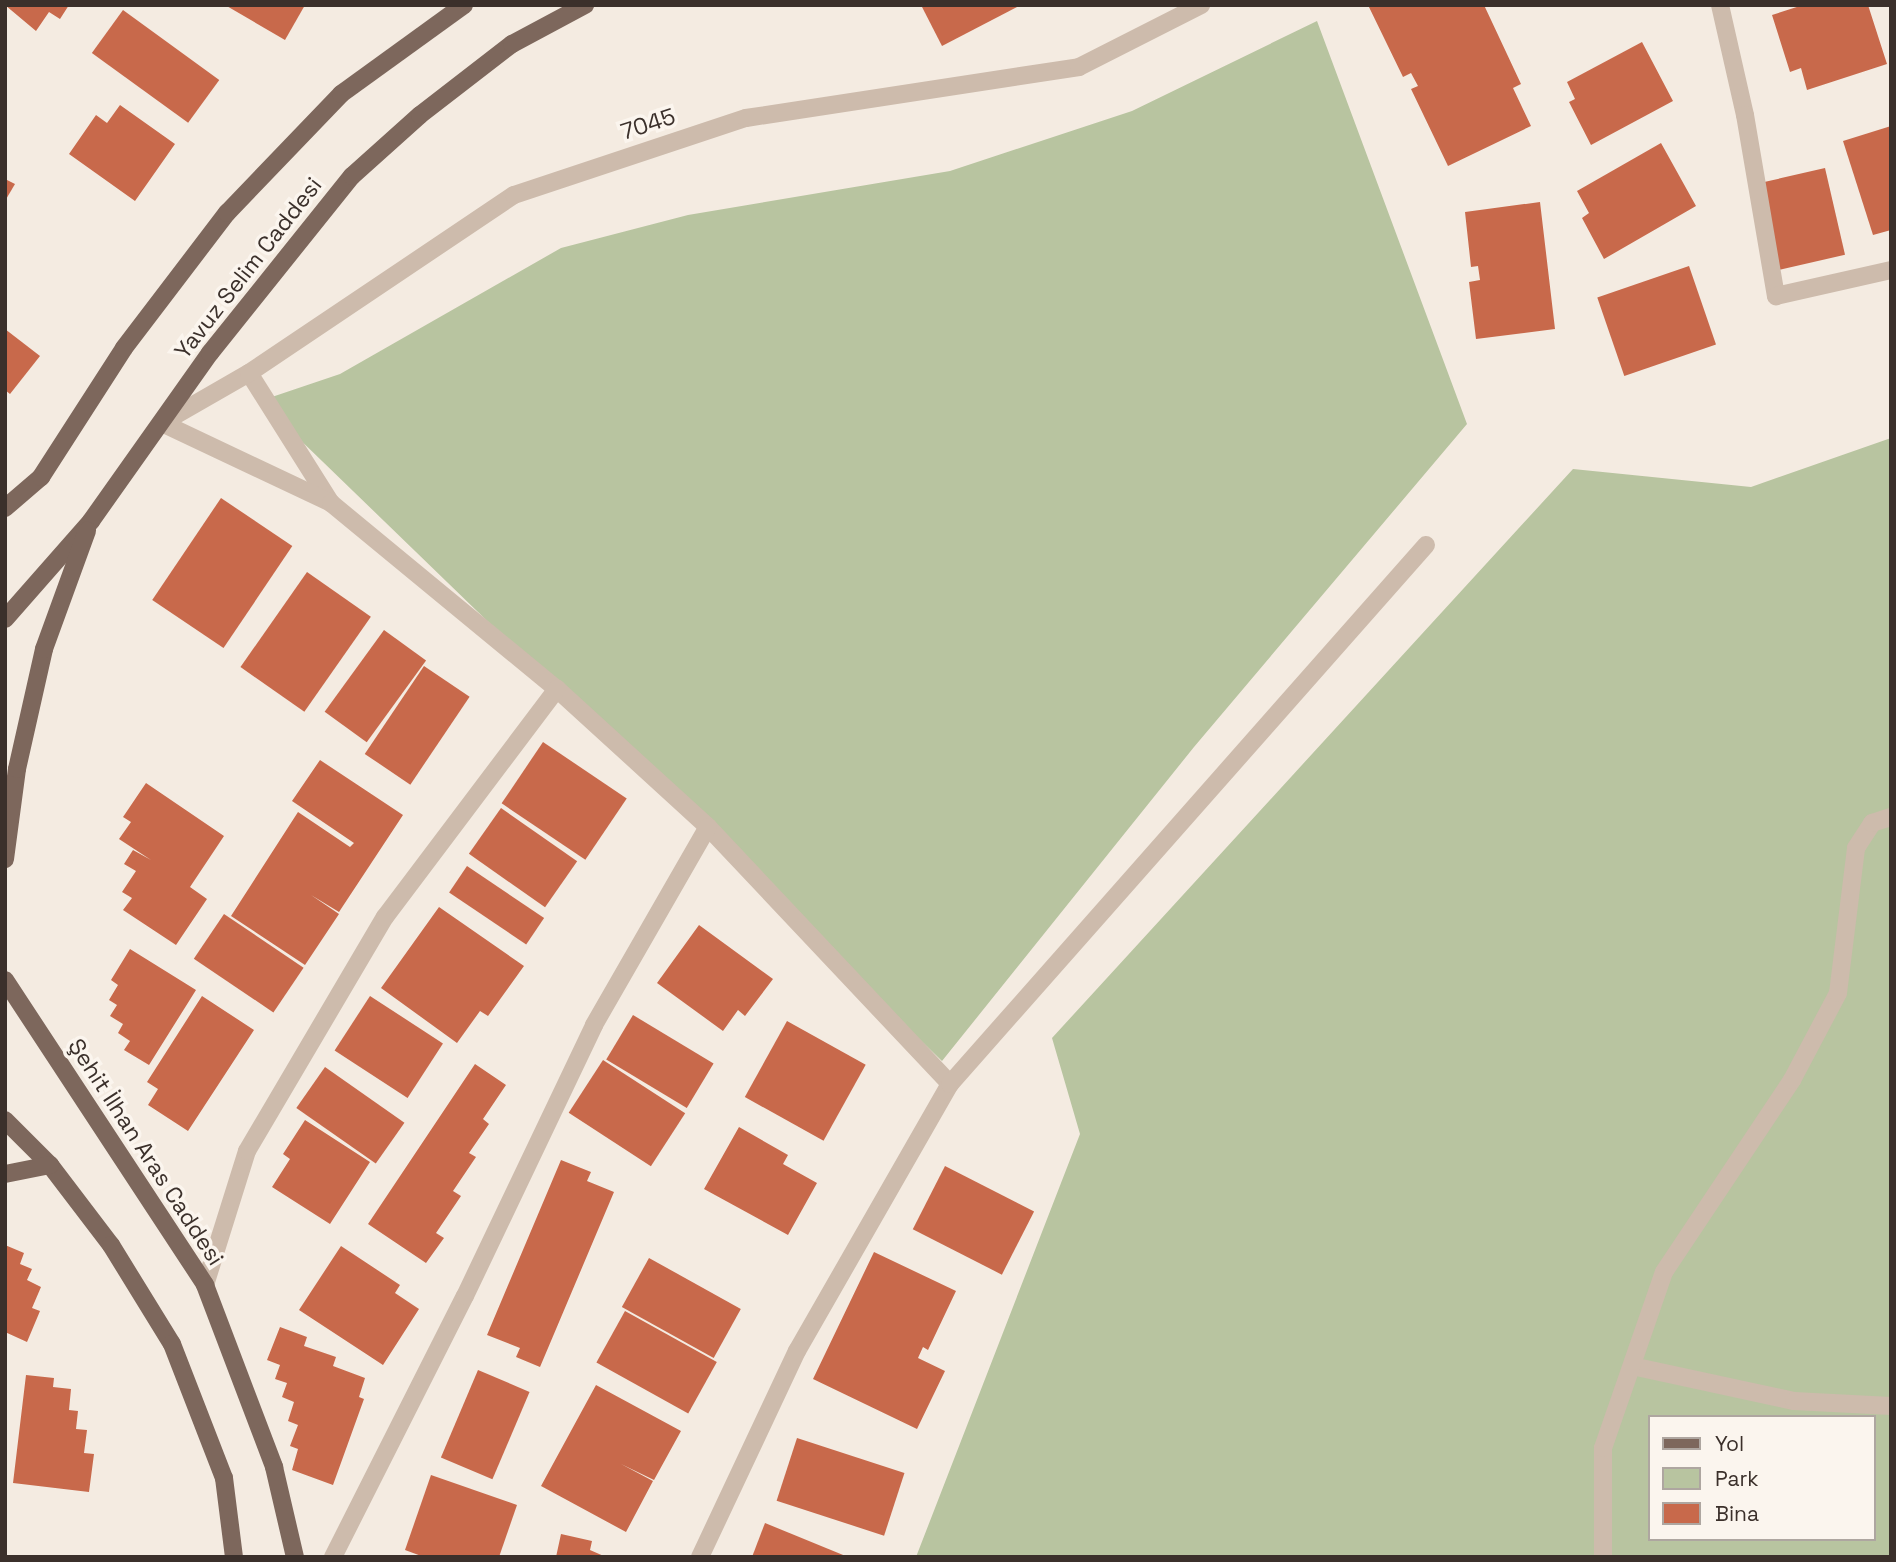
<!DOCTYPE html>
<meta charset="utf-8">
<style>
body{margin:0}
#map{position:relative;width:1896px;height:1562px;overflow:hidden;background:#f4ebe1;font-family:"Space Grotesk",sans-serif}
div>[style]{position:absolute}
.green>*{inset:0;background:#b8c4a0}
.building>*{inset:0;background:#c8694b;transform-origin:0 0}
.minor>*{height:18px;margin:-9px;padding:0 9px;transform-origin:9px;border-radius:9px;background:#cdbbac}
.major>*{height:18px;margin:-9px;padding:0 9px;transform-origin:9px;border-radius:9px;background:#7d675c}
span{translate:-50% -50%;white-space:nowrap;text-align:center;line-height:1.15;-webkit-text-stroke:7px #fbf5ee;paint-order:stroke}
.street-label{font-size:23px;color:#3b302b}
.frame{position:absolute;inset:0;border:7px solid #3b302b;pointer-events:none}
.legend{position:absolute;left:1648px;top:1415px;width:228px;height:126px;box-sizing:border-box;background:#fbf5ee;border:2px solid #aea6a0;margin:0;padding:9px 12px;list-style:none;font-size:21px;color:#3b302b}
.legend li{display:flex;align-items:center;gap:14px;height:35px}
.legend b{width:35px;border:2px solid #aea6a0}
</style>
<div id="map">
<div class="green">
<div style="clip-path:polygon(1317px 21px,1467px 424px,1194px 747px,942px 1061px,260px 401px,340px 374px,561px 248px,688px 215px,950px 171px,1132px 111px)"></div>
<div style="clip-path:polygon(evenodd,1891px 438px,1891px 1557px,916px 1557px,1080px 1134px,1052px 1038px,1573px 469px,1751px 487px,1891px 438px,1649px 1417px,1873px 1417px,1873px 1539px,1649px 1539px,1649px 1417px)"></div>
</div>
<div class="building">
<div style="clip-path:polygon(5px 5px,69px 5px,60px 19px,49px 12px,36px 31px)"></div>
<div style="clip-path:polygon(225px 5px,305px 5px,285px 40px)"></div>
<div style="clip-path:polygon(921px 5px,1021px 5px,942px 46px)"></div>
<div style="clip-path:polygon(1368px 5px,1484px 5px,1521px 84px,1513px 88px,1531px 126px,1448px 166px,1411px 89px,1418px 86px,1411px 73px,1403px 77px)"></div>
<div style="clip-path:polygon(1803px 5px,1868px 5px,1887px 64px,1807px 90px,1801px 68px,1790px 72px,1772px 15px)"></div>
<div style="left:123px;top:10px;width:119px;height:53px;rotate:36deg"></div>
<div style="clip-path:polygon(1642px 42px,1673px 101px,1591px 145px,1569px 102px,1575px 99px,1567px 82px)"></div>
<div style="clip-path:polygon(120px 105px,175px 144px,135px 201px,69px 154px,96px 115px,107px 123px)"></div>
<div style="clip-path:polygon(1891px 126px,1891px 230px,1873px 235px,1843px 141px)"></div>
<div style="clip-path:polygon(1661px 143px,1696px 206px,1604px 259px,1582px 218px,1589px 213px,1577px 191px)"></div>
<div style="left:1825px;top:168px;width:89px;height:67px;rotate:77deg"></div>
<div style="clip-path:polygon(5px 179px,15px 184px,5px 201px)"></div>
<div style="clip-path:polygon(1540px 202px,1555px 329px,1476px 339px,1469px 282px,1480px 280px,1478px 266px,1471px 267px,1465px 212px)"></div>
<div style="left:1689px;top:266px;width:83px;height:97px;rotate:71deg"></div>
<div style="clip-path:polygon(5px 329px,40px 356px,10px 394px,5px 390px)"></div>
<div style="left:221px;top:498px;width:86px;height:123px;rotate:34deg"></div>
<div style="left:307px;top:572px;width:78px;height:116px;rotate:35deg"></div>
<div style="left:384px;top:630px;width:52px;height:101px;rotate:36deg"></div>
<div style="left:424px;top:666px;width:55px;height:106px;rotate:34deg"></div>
<div style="left:543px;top:742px;width:101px;height:74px;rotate:34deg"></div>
<div style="clip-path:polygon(320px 760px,403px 815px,339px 912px,311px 895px,339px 914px,305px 965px,231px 916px,298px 812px,350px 847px,354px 843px,292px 801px)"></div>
<div style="clip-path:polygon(146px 783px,224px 836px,190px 887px,207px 899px,176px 945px,123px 910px,132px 898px,122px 892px,136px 871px,124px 864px,133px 850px,151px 860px,119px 839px,131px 822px,123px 817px)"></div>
<div style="left:501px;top:808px;width:93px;height:56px;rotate:35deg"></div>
<div style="left:467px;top:866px;width:93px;height:32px;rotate:34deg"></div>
<div style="clip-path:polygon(439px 907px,524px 966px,488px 1016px,480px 1011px,457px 1043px,381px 988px)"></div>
<div style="left:224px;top:914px;width:96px;height:54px;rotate:34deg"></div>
<div style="clip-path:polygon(699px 925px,773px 979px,745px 1016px,738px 1010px,723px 1031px,657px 983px)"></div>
<div style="clip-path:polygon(130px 949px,196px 990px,149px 1065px,124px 1050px,130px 1041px,118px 1033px,123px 1024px,110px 1016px,117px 1005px,109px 1000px,118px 985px,111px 980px)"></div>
<div style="clip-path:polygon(202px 996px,254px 1030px,188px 1131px,148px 1105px,158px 1089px,147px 1082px)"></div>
<div style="left:370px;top:996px;width:87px;height:65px;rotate:33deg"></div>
<div style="left:633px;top:1015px;width:94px;height:52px;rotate:31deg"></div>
<div style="left:787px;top:1021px;width:90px;height:87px;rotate:29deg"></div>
<div style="left:603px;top:1060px;width:98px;height:63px;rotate:33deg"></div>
<div style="clip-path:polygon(475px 1064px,506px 1085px,483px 1119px,489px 1124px,469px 1153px,476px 1157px,453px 1191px,461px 1196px,436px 1233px,444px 1238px,426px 1263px,368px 1224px)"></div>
<div style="left:325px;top:1067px;width:97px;height:50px;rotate:35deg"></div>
<div style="clip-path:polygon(305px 1120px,370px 1162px,330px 1224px,272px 1187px,290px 1159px,283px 1154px)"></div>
<div style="clip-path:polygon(739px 1127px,788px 1155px,783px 1164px,817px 1183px,788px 1235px,704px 1189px)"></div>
<div style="clip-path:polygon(561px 1160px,591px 1172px,587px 1181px,614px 1192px,540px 1367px,516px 1357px,520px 1348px,487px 1335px)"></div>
<div style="left:945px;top:1166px;width:100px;height:71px;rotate:27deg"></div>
<div style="clip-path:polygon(5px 1245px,24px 1253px,20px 1264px,32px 1269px,27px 1280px,41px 1287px,32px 1308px,40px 1311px,27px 1342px,5px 1332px)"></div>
<div style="clip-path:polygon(341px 1246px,400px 1285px,395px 1293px,419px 1309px,383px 1365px,299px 1310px)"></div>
<div style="clip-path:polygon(874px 1252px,956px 1291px,928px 1350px,923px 1347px,918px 1358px,945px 1371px,917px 1429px,813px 1379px)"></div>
<div style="left:649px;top:1258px;width:105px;height:56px;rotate:29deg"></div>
<div style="left:625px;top:1311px;width:105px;height:59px;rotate:29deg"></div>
<div style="clip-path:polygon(280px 1327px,307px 1337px,304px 1346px,336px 1357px,333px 1366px,365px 1378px,359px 1397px,364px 1399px,333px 1485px,292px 1470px,298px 1449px,290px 1446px,298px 1425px,288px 1421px,294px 1402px,282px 1397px,287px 1383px,275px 1379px,280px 1365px,267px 1360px)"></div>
<div style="left:478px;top:1370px;width:56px;height:95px;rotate:23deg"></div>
<div style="clip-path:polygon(26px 1375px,54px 1378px,53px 1387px,71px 1389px,69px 1410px,78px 1411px,76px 1429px,87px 1430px,84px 1453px,94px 1454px,89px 1492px,13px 1483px)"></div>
<div style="clip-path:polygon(596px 1385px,681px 1431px,654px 1480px,621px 1464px,653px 1481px,626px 1532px,541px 1486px)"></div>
<div style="left:797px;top:1438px;width:113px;height:66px;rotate:18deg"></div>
<div style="clip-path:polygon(431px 1475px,517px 1505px,499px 1557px,424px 1557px,405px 1550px)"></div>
<div style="clip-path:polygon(765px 1523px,848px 1557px,752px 1557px)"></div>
<div style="clip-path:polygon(561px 1534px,592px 1541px,590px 1550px,606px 1557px,556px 1557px)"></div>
</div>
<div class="minor">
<div style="left:1720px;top:5px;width:113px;rotate:77.2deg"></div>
<div style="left:1745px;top:115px;width:184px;rotate:80.3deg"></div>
<div style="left:1776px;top:296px;width:118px;rotate:-12.7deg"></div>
<div style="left:249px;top:373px;width:154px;rotate:57.8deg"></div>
<div style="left:162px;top:423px;width:100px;rotate:-29.9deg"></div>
<div style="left:249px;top:373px;width:319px;rotate:-33.9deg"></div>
<div style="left:514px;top:195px;width:244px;rotate:-18.4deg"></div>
<div style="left:746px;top:118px;width:337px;rotate:-8.7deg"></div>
<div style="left:1079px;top:67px;width:137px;rotate:-26.9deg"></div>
<div style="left:162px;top:423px;width:187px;rotate:25.3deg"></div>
<div style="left:331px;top:503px;width:293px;rotate:39.5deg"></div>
<div style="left:557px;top:689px;width:205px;rotate:42.4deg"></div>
<div style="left:708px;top:827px;width:353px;rotate:46.7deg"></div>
<div style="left:205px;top:1285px;width:140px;rotate:-72.6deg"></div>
<div style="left:247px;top:1151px;width:272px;rotate:-59.5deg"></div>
<div style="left:385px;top:917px;width:286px;rotate:-53deg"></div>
<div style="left:1632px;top:1366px;width:166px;rotate:12.2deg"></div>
<div style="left:1794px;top:1401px;width:97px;rotate:3deg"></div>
<div style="left:333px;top:1557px;width:292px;rotate:-63.2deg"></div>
<div style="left:465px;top:1296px;width:300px;rotate:-64.5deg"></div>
<div style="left:594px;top:1025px;width:228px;rotate:-60.1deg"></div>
<div style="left:700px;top:1557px;width:228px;rotate:-64.8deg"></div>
<div style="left:797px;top:1351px;width:308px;rotate:-60.2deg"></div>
<div style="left:950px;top:1084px;width:719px;rotate:-48.55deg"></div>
<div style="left:1603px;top:1557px;width:109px;rotate:-90deg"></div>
<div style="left:1603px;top:1448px;width:186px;rotate:-70.9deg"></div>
<div style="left:1664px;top:1272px;width:231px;rotate:-56.3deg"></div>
<div style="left:1792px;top:1080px;width:98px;rotate:-62.1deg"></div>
<div style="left:1838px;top:993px;width:146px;rotate:-82.9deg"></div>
<div style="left:1856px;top:848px;width:30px;rotate:-57deg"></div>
<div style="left:1872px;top:823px;width:20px;rotate:-18deg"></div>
</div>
<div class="major">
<div style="left:5px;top:508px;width:48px;rotate:-40.7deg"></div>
<div style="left:41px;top:477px;width:153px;rotate:-57.2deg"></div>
<div style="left:124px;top:348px;width:170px;rotate:-52.7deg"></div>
<div style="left:227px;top:213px;width:165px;rotate:-46.2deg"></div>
<div style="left:341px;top:94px;width:152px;rotate:-35.9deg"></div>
<div style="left:5px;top:619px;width:130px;rotate:-48.7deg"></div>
<div style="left:91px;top:521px;width:206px;rotate:-54.7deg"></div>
<div style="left:210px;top:353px;width:227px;rotate:-51.3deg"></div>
<div style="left:352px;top:176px;width:91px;rotate:-41.9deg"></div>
<div style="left:420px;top:115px;width:116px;rotate:-37.7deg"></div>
<div style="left:512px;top:44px;width:83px;rotate:-28.1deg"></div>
<div style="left:5px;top:859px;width:91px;rotate:-82.4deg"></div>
<div style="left:17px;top:769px;width:123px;rotate:-77.3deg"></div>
<div style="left:44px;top:649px;width:126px;rotate:-70deg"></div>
<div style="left:5px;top:980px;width:365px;rotate:56.7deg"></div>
<div style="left:205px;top:1285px;width:195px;rotate:69.2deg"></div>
<div style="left:274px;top:1467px;width:92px;rotate:76.9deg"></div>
<div style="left:5px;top:1120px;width:64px;rotate:45deg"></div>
<div style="left:50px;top:1165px;width:101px;rotate:52.7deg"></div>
<div style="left:111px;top:1245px;width:116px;rotate:58.4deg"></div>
<div style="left:172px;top:1344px;width:144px;rotate:68.8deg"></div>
<div style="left:224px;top:1478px;width:80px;rotate:82.8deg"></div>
<div style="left:5px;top:1174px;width:46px;rotate:-11.3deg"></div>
</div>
<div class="street-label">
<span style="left:648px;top:124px;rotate:-18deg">7045</span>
<span style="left:248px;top:268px;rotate:-52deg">Yavuz Selim Caddesi</span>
<span style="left:146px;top:1152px;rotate:57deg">Şehit İlhan Aras Caddesi</span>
</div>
<div class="frame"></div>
<ul class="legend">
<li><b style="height:9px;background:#7d675c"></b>Yol</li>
<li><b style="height:19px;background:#b8c4a0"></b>Park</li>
<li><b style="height:19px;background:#c8694b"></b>Bina</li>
</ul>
</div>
